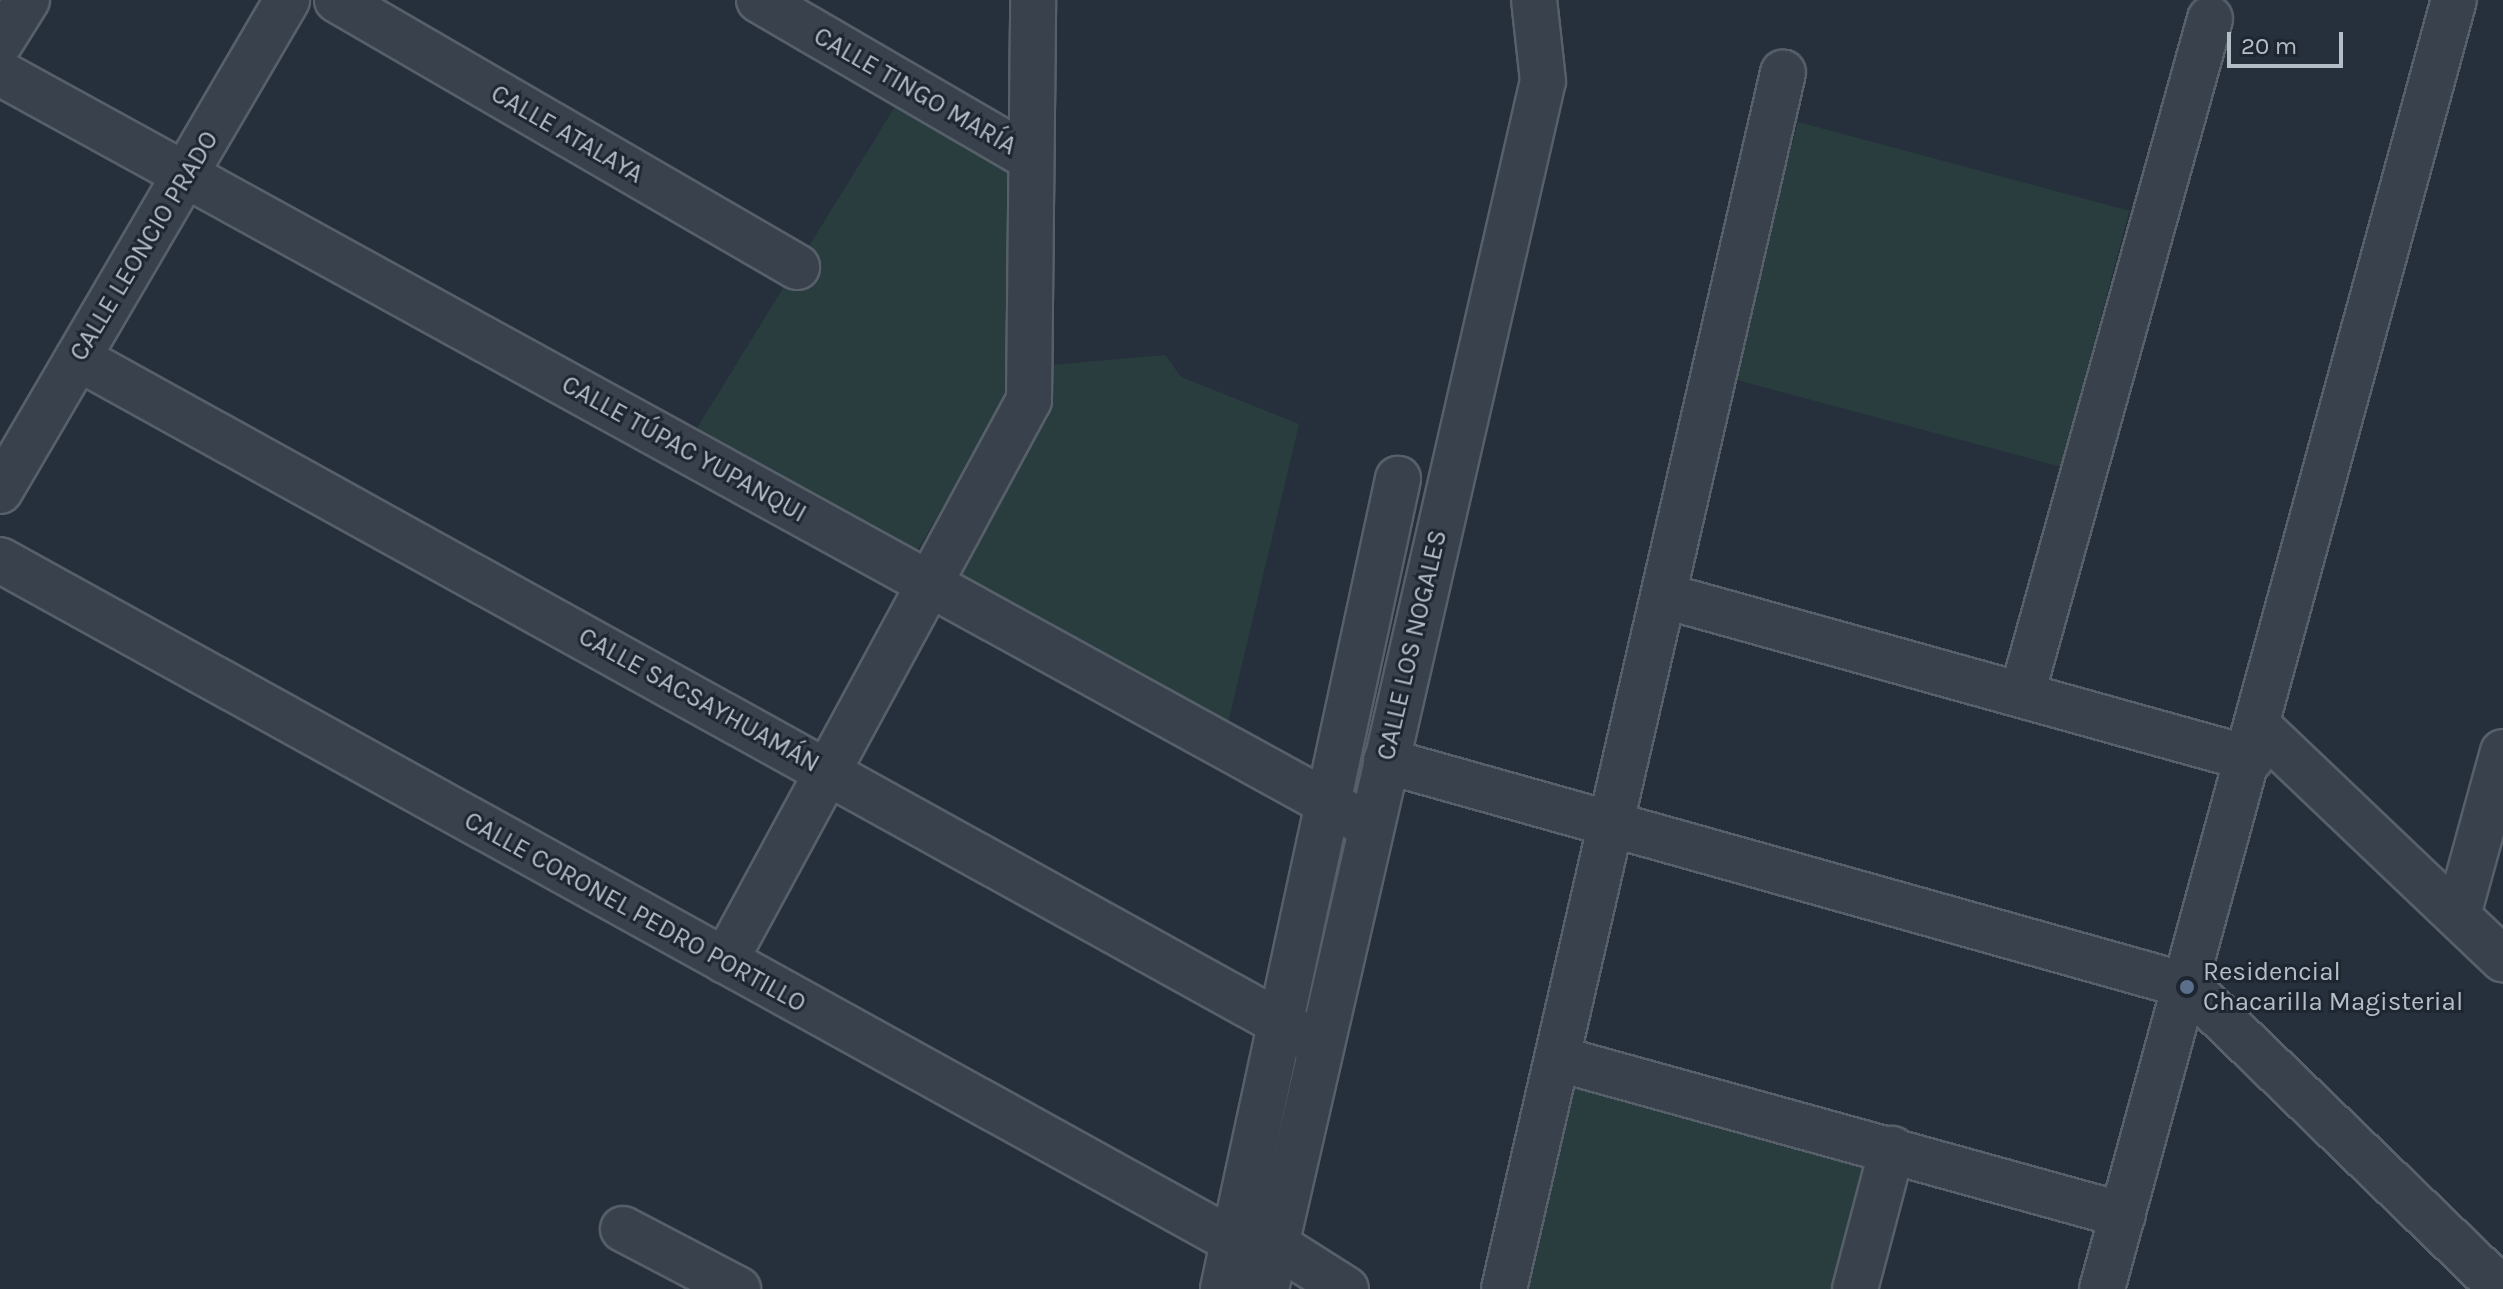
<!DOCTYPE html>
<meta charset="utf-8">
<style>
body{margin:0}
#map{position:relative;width:2503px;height:1289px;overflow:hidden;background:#26303c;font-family:Karla,sans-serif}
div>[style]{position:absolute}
.green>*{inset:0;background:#293d3e;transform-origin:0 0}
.roads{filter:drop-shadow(2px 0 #57606a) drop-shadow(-2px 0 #57606a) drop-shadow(0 2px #57606a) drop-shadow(0 -2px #57606a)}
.minor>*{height:44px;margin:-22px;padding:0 22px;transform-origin:22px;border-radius:22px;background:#39424c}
.dots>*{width:22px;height:22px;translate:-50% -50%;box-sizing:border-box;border:4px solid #1e2731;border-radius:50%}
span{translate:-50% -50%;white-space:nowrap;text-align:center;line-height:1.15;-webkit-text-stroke:6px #1e2731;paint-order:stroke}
.street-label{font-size:26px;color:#b5bdc7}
.poi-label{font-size:26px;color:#b5bdc7}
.left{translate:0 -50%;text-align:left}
.scale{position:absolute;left:2227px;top:32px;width:116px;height:36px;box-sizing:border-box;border:4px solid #b5bdc7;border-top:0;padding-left:10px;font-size:24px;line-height:28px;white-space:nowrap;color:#b5bdc7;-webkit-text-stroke:6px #1e2731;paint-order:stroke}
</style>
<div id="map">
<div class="green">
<div style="clip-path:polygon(896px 105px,1011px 171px,1011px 393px,916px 552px,697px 428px)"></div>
<div style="left:1798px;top:122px;width:343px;height:265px;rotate:15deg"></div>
<div style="clip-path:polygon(1165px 355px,1181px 377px,1299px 424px,1228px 723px,963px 582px,960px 572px,1051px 408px,1052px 365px)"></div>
<div style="clip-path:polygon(1574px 1081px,1875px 1159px,1838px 1289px,1527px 1289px)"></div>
</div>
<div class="roads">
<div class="minor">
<div style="left:337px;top:0;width:532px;rotate:30.13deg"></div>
<div style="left:759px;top:0;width:312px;rotate:30.2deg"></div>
<div style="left:0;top:43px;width:51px;rotate:-57.9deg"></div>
<div style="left:0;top:73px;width:1561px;rotate:28.8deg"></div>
<div style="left:78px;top:358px;width:1417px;rotate:28.95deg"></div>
<div style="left:0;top:491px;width:569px;rotate:-59.69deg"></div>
<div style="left:0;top:560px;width:1452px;rotate:28.91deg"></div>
<div style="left:1665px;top:596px;width:608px;rotate:15.54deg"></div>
<div style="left:2022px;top:694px;width:701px;rotate:-74.44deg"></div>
<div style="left:2259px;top:727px;width:337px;rotate:43.6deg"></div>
<div style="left:1386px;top:761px;width:833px;rotate:15.67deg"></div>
<div style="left:2188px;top:986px;width:436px;rotate:44deg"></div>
<div style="left:2458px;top:915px;width:169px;rotate:-74.6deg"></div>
<div style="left:725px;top:961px;width:638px;rotate:-61.55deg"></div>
<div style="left:1029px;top:400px;width:400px;rotate:-89.4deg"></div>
<div style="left:1559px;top:1059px;width:585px;rotate:15.46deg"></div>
<div style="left:623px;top:1229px;width:130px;rotate:27.6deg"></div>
<div style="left:1275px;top:1244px;width:84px;rotate:32.4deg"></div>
<div style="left:1223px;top:1289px;width:829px;rotate:-77.81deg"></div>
<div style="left:1266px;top:1289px;width:1239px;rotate:-77.09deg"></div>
<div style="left:1543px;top:81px;width:81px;rotate:-96.3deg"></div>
<div style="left:1504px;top:1289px;width:1248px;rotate:-77.08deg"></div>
<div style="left:1855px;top:1289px;width:145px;rotate:-75.2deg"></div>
<div style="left:2102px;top:1289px;width:1336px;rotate:-74.73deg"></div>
</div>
</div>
<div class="dots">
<div style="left:2187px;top:987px;background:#5c6f8a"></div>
</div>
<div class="street-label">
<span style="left:915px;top:91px;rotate:30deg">CALLE TINGO MARÍA</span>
<span style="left:567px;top:134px;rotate:30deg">CALLE ATALAYA</span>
<span style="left:144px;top:246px;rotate:-59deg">CALLE LEONCIO PRADO</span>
<span style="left:684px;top:449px;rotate:29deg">CALLE TÚPAC YUPANQUI</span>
<span style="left:1412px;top:645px;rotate:-77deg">CALLE LOS NOGALES</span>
<span style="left:699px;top:700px;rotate:29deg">CALLE SACSAYHUAMÁN</span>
<span style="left:635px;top:912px;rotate:29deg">CALLE CORONEL PEDRO PORTILLO</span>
</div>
<div class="poi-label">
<span class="left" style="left:2203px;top:987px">Residencial<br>Chacarilla Magisterial</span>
</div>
<div class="scale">20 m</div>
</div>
